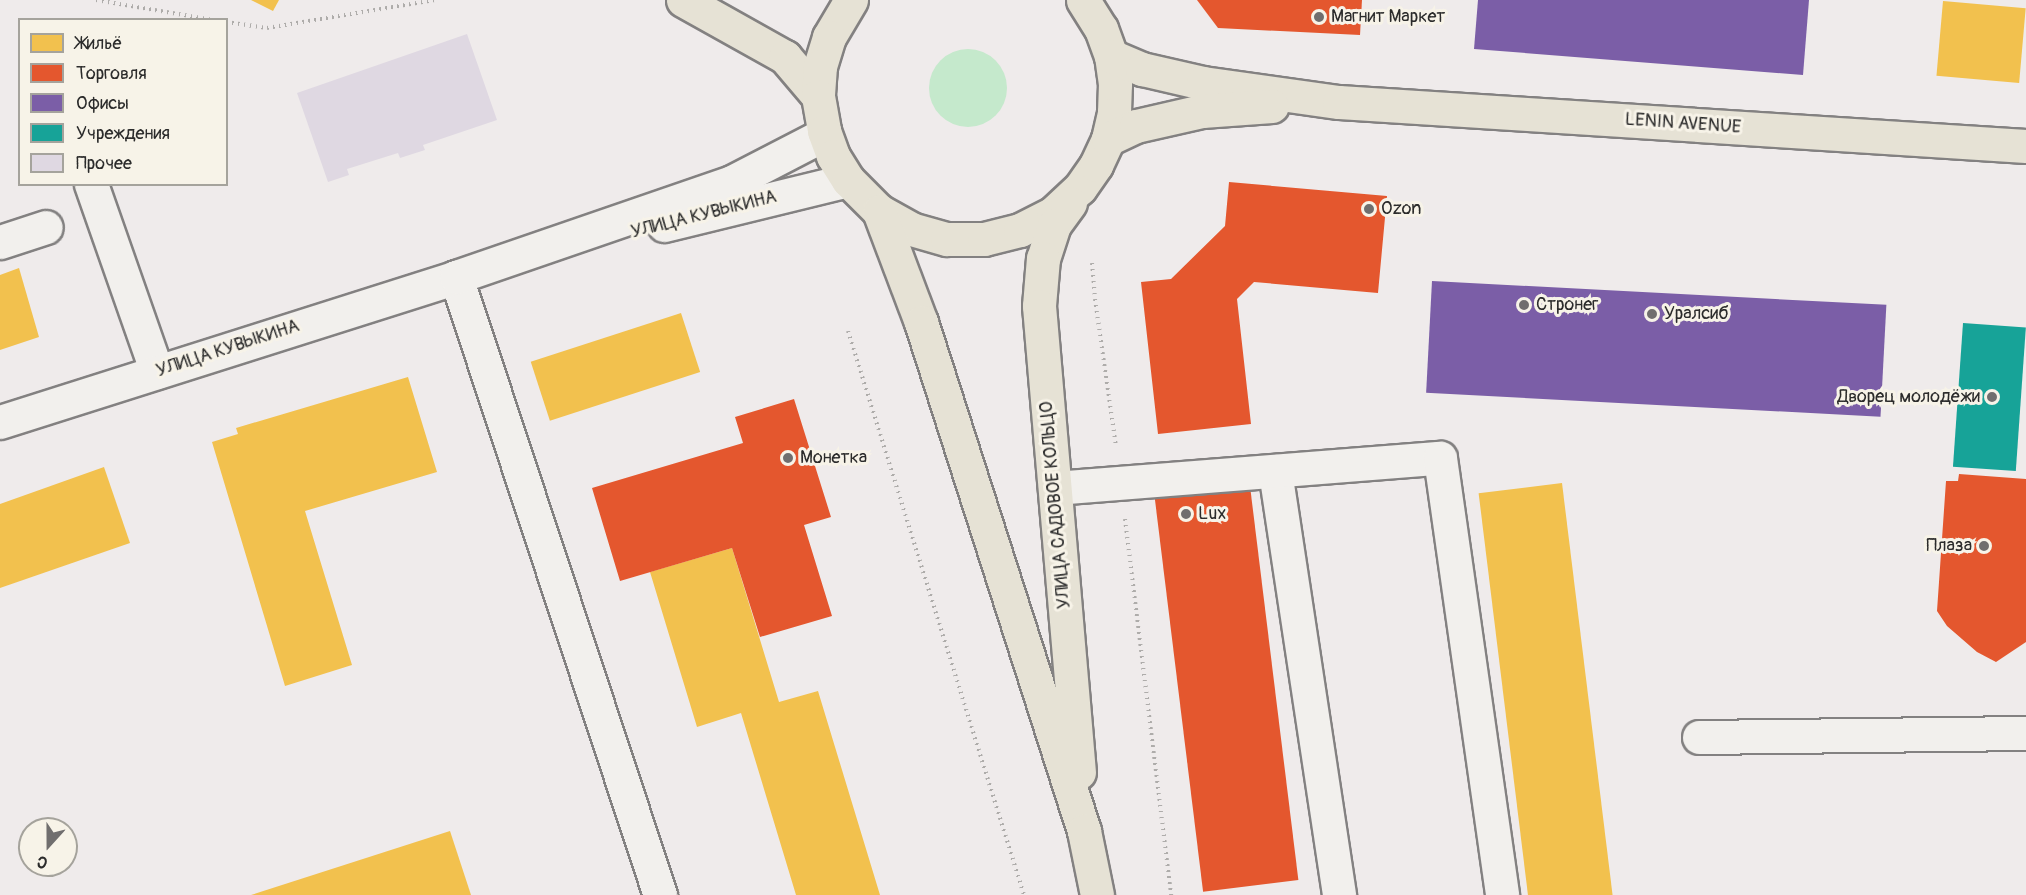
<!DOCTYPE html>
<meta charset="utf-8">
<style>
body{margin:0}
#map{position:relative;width:2026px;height:895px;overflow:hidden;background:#efebeb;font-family:Pangolin,sans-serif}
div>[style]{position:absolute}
.green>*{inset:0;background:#c5e9cc}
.round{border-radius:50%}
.homes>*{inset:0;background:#f2c14e;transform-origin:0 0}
.shops>*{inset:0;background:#e4572e;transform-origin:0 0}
.offices>*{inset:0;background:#7b5ea7;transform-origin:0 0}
.public>*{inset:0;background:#17a398;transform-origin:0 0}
.building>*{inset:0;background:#dfd8e2}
.path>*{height:4px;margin-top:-2px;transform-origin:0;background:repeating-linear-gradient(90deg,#aeacaa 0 1.5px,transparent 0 6px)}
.roads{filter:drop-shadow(2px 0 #838181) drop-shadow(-2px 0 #838181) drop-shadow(0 2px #838181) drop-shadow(0 -2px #838181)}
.minor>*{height:33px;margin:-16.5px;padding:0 16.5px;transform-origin:16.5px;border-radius:16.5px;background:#f2f0ed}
.major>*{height:33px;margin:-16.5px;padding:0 16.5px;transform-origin:16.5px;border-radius:16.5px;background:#e6e2d5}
.dots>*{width:16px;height:16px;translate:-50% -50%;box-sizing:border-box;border:3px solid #f7f3e8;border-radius:50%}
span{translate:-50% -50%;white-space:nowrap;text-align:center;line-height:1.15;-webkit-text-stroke:6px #f7f3e8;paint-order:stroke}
.poi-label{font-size:18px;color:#2b2b2b}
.left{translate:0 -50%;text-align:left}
.right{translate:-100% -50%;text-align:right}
.street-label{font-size:18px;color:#2b2b2b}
.legend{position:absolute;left:18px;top:18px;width:210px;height:168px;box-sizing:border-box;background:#f7f3e8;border:2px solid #a5a39c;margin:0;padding:8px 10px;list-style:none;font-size:18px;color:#2b2b2b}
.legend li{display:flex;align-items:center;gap:12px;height:30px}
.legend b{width:30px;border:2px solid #a5a39c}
.north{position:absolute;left:18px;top:817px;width:60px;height:60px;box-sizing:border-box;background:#f7f3e8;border:2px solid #a5a39c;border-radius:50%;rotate:201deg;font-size:16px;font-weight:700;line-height:24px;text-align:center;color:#2b2b2b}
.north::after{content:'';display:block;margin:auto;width:21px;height:27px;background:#706e6e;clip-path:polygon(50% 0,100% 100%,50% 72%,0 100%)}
</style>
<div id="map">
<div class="green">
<div class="round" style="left:929px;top:49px;width:78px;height:78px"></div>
</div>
<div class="homes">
<div style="clip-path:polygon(251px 0,279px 0,273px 11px)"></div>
<div style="left:1943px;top:1px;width:83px;height:75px;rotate:5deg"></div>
<div style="clip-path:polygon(19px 268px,39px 337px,0 350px,0 275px)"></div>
<div style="left:681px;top:313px;width:62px;height:158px;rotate:72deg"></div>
<div style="clip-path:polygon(408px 377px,437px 472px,305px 511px,352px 665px,285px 686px,212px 442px,238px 434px,236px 428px)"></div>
<div style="clip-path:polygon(104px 467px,130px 543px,0 588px,0 504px)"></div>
<div style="left:1562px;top:483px;width:415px;height:84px;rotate:83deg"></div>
<div style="clip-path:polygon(732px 548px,779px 702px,818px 691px,880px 895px,796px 895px,741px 713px,697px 727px,650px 572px)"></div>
<div style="clip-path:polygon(450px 831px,471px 895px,251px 895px)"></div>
</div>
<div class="shops">
<div style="clip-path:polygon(1197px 0,1362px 0,1360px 35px,1218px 28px)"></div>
<div style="clip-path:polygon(1229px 182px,1387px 196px,1378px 293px,1254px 282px,1237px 299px,1251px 424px,1158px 434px,1141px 282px,1171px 279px,1225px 226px)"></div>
<div style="clip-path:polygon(794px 399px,831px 517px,804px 525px,832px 616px,760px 637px,732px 548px,620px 581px,592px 488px,743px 443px,735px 417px)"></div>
<div style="clip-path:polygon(1959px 474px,2026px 479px,2026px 642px,1996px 662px,1977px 652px,1947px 626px,1937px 611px,1946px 481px,1958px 481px)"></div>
<div style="left:1250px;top:486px;width:397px;height:96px;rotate:83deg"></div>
</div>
<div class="offices">
<div style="clip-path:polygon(1478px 0,1809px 0,1803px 75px,1474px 49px)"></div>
<div style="left:1432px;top:281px;width:455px;height:112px;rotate:3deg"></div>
</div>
<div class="public">
<div style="left:1963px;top:323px;width:63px;height:144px;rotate:4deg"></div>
</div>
<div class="building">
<div style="clip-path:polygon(467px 34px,497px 120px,423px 145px,425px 150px,400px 158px,398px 153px,347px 169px,349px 175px,328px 182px,297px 93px)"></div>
</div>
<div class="path">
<div style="left:96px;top:0;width:119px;rotate:9.7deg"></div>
<div style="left:226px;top:22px;width:41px;rotate:8.3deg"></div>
<div style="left:267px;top:28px;width:170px;rotate:-9.5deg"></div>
<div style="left:1092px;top:263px;width:36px;rotate:85deg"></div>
<div style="left:1095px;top:299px;width:148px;rotate:81.9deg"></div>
<div style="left:848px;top:331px;width:591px;rotate:72.67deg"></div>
<div style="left:1125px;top:519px;width:379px;rotate:83deg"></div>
</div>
<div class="roads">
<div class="minor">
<div style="left:91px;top:184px;width:199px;rotate:70.7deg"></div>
<div style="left:664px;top:225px;width:189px;rotate:-13.7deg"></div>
<div style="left:0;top:242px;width:48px;rotate:-18.1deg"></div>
<div style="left:456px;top:277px;width:651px;rotate:71.73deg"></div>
<div style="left:0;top:422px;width:478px;rotate:-17.6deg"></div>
<div style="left:456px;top:277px;width:292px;rotate:-19deg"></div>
<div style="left:732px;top:182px;width:96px;rotate:-27.4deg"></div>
<div style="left:817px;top:138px;width:10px;rotate:-45deg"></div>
<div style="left:1275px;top:471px;width:429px;rotate:81.4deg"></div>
<div style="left:1055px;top:488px;width:386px;rotate:-4.5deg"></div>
<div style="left:1440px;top:458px;width:441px;rotate:81.9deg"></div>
<div style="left:1699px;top:737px;width:327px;rotate:-0.7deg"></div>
</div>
<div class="major">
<div style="left:683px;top:0;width:117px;rotate:29.2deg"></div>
<div style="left:785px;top:57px;width:51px;rotate:49.8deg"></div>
<div style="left:851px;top:0;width:43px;rotate:120.7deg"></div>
<div style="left:829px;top:37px;width:30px;rotate:107deg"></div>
<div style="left:820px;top:66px;width:30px;rotate:94deg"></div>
<div style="left:818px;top:96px;width:36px;rotate:80deg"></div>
<div style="left:824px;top:131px;width:27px;rotate:70deg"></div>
<div style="left:833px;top:156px;width:28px;rotate:58deg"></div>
<div style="left:848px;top:180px;width:44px;rotate:45deg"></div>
<div style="left:879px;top:211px;width:37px;rotate:29deg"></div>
<div style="left:911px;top:229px;width:37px;rotate:16deg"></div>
<div style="left:947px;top:239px;width:37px"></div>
<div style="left:984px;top:239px;width:37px;rotate:-14deg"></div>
<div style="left:1020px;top:230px;width:37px;rotate:-27deg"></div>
<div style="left:1053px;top:213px;width:37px;rotate:-43deg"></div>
<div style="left:1080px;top:188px;width:28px;rotate:-55deg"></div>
<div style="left:1096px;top:165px;width:29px;rotate:-65deg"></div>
<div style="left:1108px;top:139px;width:28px;rotate:-77deg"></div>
<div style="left:1114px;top:112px;width:28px;rotate:-88deg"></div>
<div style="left:1115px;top:84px;width:28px;rotate:-98deg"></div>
<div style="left:1111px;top:56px;width:29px;rotate:-110deg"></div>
<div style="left:1101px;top:29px;width:34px;rotate:-122deg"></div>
<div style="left:1111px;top:56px;width:34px;rotate:23deg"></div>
<div style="left:1142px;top:69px;width:63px;rotate:12.9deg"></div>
<div style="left:1203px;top:83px;width:137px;rotate:8deg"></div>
<div style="left:1339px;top:102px;width:688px;rotate:3.66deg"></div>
<div style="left:1108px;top:139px;width:31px;rotate:-25deg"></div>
<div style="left:1136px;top:126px;width:68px;rotate:-12.8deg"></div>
<div style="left:1202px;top:111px;width:70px;rotate:-4.1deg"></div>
<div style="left:1070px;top:203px;width:27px;rotate:126deg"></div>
<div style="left:1054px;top:225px;width:35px;rotate:108deg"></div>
<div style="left:1043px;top:258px;width:48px;rotate:94.8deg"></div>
<div style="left:1039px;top:306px;width:468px;rotate:85.1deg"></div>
<div style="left:879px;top:211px;width:119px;rotate:69.3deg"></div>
<div style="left:921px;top:322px;width:534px;rotate:72.24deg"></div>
<div style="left:1084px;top:831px;width:65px;rotate:78.5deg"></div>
</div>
</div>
<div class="dots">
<div style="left:1319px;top:17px;background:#706e6e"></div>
<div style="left:1369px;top:209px;background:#706e6e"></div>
<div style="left:1524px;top:305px;background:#706e6e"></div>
<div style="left:1652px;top:314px;background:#706e6e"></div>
<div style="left:1992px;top:397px;background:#706e6e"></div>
<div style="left:788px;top:458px;background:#706e6e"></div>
<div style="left:1186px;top:514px;background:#706e6e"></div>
<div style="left:1984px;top:546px;background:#706e6e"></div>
</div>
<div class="poi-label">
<span class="left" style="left:1331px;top:17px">Магнит Маркет</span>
<span class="left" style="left:1381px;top:209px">Ozon</span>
<span class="left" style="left:1536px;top:305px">Стронег</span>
<span class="left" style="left:1664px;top:314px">Уралсиб</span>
<span class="right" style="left:1980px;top:397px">Дворец молодёжи</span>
<span class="left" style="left:800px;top:458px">Монетка</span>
<span class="left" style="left:1198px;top:514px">Lux</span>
<span class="right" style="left:1972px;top:546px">Плаза</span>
</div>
<div class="street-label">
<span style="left:1683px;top:124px;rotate:4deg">LENIN AVENUE</span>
<span style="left:704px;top:215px;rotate:-14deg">УЛИЦА КУВЫКИНА</span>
<span style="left:228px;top:349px;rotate:-18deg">УЛИЦА КУВЫКИНА</span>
<span style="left:1056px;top:505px;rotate:-95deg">УЛИЦА САДОВОЕ КОЛЬЦО</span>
</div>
<ul class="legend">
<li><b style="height:16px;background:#f2c14e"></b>Жильё</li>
<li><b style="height:16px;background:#e4572e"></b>Торговля</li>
<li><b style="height:16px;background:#7b5ea7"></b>Офисы</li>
<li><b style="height:16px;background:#17a398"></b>Учреждения</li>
<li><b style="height:16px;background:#dfd8e2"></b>Прочее</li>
</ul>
<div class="north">С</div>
</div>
